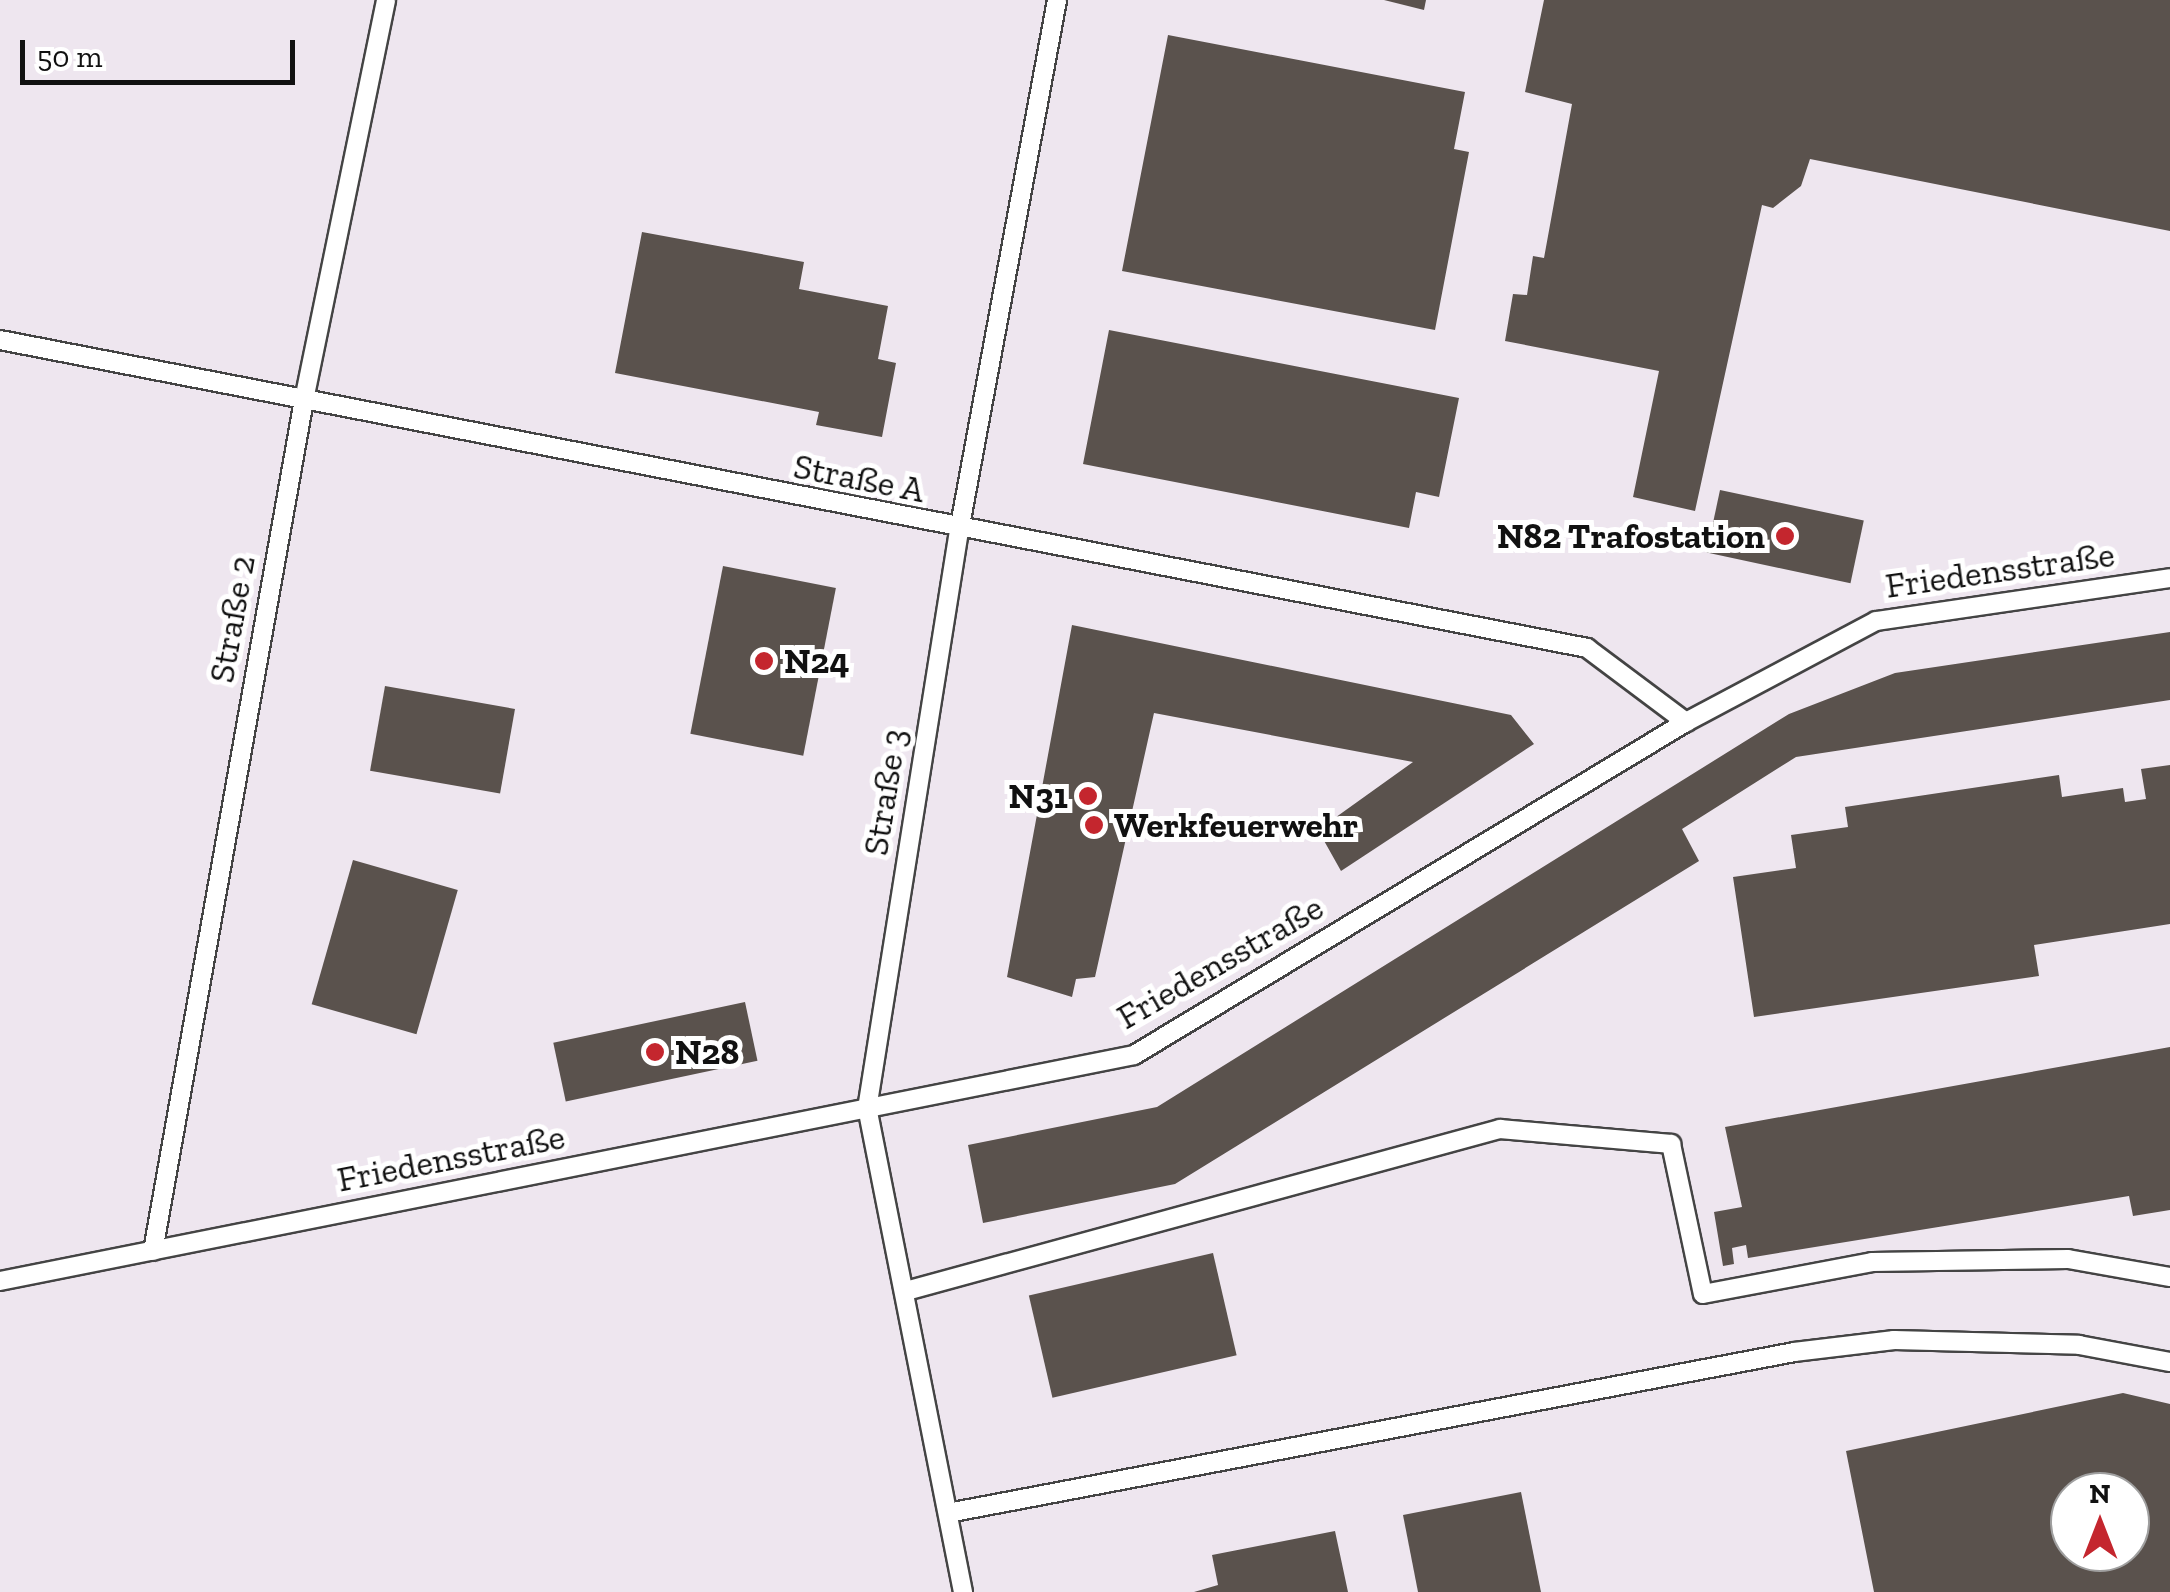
<!DOCTYPE html>
<meta charset="utf-8">
<style>
body{margin:0}
#map{position:relative;width:2170px;height:1592px;overflow:hidden;background:#fffdf5;font-family:"Zilla Slab",serif}
div>[style]{position:absolute}
.industrial>*{inset:0;background:#eee6ef}
.building>*{inset:0;background:#5a524d;transform-origin:0 0}
.roads{filter:drop-shadow(2px 0 #444) drop-shadow(-2px 0 #444) drop-shadow(0 2px #444) drop-shadow(0 -2px #444)}
.lane>*{height:18px;margin:-9px;padding:0 9px;transform-origin:9px;border-radius:9px;background:#fff}
.dots>*{width:28px;height:28px;translate:-50% -50%;box-sizing:border-box;border:5px solid #fff;border-radius:50%}
span{translate:-50% -50%;white-space:nowrap;text-align:center;line-height:1.15;-webkit-text-stroke:10px #fff;paint-order:stroke}
.street-label{font-size:35px;color:#111}
.poi-label{font-size:35px;color:#111;font-weight:700}
.right{translate:-100% -50%;text-align:right}
.left{translate:0 -50%;text-align:left}
.north{position:absolute;left:2050px;top:1472px;width:100px;height:100px;box-sizing:border-box;background:#fff;border:2px solid #a0a0a0;border-radius:50%;rotate:0deg;font-size:28px;font-weight:700;line-height:40px;text-align:center;color:#111}
.north::after{content:'';display:block;margin:auto;width:35px;height:45px;background:#c4262e;clip-path:polygon(50% 0,100% 100%,50% 72%,0 100%)}
.scale{position:absolute;left:20px;top:40px;width:275px;height:45px;box-sizing:border-box;border:5px solid #111;border-top:0;padding-left:12px;font-size:30px;line-height:35px;white-space:nowrap;color:#111;-webkit-text-stroke:8px #fff;paint-order:stroke}
</style>
<div id="map">
<div class="industrial">
<div style="clip-path:polygon(evenodd,0 0,2170px 0,2170px 1592px,0 1592px,0 0,2070px 1492px,2130px 1492px,2130px 1552px,2070px 1552px,2070px 1492px)"></div>
</div>
<div class="building">
<div style="clip-path:polygon(1384px 0,1426px 0,1424px 10px)"></div>
<div style="clip-path:polygon(1544px 0,2170px 0,2170px 231px,1810px 159px,1801px 186px,1773px 208px,1762px 205px,1695px 511px,1633px 497px,1659px 371px,1505px 341px,1513px 294px,1527px 295px,1533px 256px,1544px 258px,1572px 104px,1525px 92px)"></div>
<div style="clip-path:polygon(1168px 35px,1465px 92px,1454px 149px,1469px 152px,1435px 330px,1122px 271px)"></div>
<div style="clip-path:polygon(642px 232px,804px 262px,799px 289px,888px 306px,878px 359px,896px 363px,882px 437px,816px 425px,819px 412px,615px 373px)"></div>
<div style="clip-path:polygon(1109px 330px,1459px 398px,1439px 497px,1416px 492px,1409px 528px,1083px 464px)"></div>
<div style="left:1720px;top:490px;width:147px;height:64px;rotate:12deg"></div>
<div style="left:723px;top:566px;width:115px;height:171px;rotate:11deg"></div>
<div style="clip-path:polygon(1072px 625px,1511px 715px,1534px 744px,1341px 871px,1318px 830px,1413px 762px,1154px 713px,1095px 977px,1076px 979px,1072px 997px,1007px 977px)"></div>
<div style="clip-path:polygon(2170px 632px,2170px 700px,1796px 757px,1682px 829px,1699px 861px,1175px 1184px,983px 1223px,968px 1145px,1157px 1107px,1789px 714px,1895px 673px)"></div>
<div style="left:385px;top:686px;width:132px;height:86px;rotate:10deg"></div>
<div style="clip-path:polygon(2170px 765px,2170px 924px,2034px 945px,2039px 976px,1754px 1017px,1733px 877px,1796px 868px,1791px 835px,1848px 827px,1845px 807px,2059px 775px,2062px 797px,2123px 788px,2125px 802px,2146px 799px,2141px 769px)"></div>
<div style="left:353px;top:860px;width:109px;height:150px;rotate:16deg"></div>
<div style="left:745px;top:1002px;width:60px;height:196px;rotate:78deg"></div>
<div style="clip-path:polygon(2170px 1047px,2170px 1210px,2133px 1216px,2129px 1196px,1748px 1258px,1746px 1245px,1732px 1248px,1734px 1264px,1723px 1266px,1714px 1212px,1742px 1207px,1725px 1127px)"></div>
<div style="left:1213px;top:1253px;width:105px;height:189px;rotate:77deg"></div>
<div style="clip-path:polygon(evenodd,2123px 1393px,2170px 1404px,2170px 1592px,1874px 1592px,1846px 1451px,2123px 1393px,2070px 1492px,2130px 1492px,2130px 1552px,2070px 1552px,2070px 1492px)"></div>
<div style="clip-path:polygon(1521px 1492px,1541px 1592px,1418px 1592px,1403px 1515px)"></div>
<div style="clip-path:polygon(1335px 1531px,1348px 1592px,1194px 1592px,1218px 1585px,1212px 1555px)"></div>
</div>
<div class="roads">
<div class="lane">
<div style="left:0;top:340px;width:1617px;rotate:10.98deg"></div>
<div style="left:1587px;top:648px;width:124px;rotate:36.8deg"></div>
<div style="left:153px;top:1251px;width:864px;rotate:-79.94deg"></div>
<div style="left:304px;top:400px;width:408px;rotate:-78.4deg"></div>
<div style="left:0;top:1281px;width:1156px;rotate:-11.27deg"></div>
<div style="left:1134px;top:1055px;width:645px;rotate:-31.1deg"></div>
<div style="left:1686px;top:722px;width:215px;rotate:-28deg"></div>
<div style="left:1876px;top:621px;width:297px;rotate:-8.3deg"></div>
<div style="left:906px;top:1291px;width:616px;rotate:-15.26deg"></div>
<div style="left:1500px;top:1129px;width:172px;rotate:5deg"></div>
<div style="left:1671px;top:1144px;width:153px;rotate:78deg"></div>
<div style="left:1703px;top:1294px;width:172px;rotate:-10.7deg"></div>
<div style="left:1872px;top:1262px;width:196px;rotate:-0.9deg"></div>
<div style="left:2068px;top:1259px;width:104px;rotate:10deg"></div>
<div style="left:948px;top:1513px;width:861px;rotate:-10.77deg"></div>
<div style="left:1794px;top:1352px;width:101px;rotate:-6.8deg"></div>
<div style="left:1894px;top:1340px;width:185px;rotate:1.5deg"></div>
<div style="left:2079px;top:1345px;width:93px;rotate:10.6deg"></div>
<div style="left:963px;top:1592px;width:492px;rotate:-101.2deg"></div>
<div style="left:867px;top:1109px;width:585px;rotate:-80.96deg"></div>
<div style="left:959px;top:531px;width:540px;rotate:-79.54deg"></div>
</div>
</div>
<div class="dots">
<div style="left:1785px;top:536px;background:#c4262e"></div>
<div style="left:764px;top:661px;background:#c4262e"></div>
<div style="left:1088px;top:796px;background:#c4262e"></div>
<div style="left:1094px;top:825px;background:#c4262e"></div>
<div style="left:655px;top:1052px;background:#c4262e"></div>
</div>
<div class="street-label">
<span style="left:859px;top:478px;rotate:11deg">Straße A</span>
<span style="left:2000px;top:570px;rotate:-8deg">Friedensstraße</span>
<span style="left:232px;top:619px;rotate:-80deg">Straße 2</span>
<span style="left:885px;top:792px;rotate:-81deg">Straße 3</span>
<span style="left:1220px;top:962px;rotate:-30deg">Friedensstraße</span>
<span style="left:451px;top:1158px;rotate:-11deg">Friedensstraße</span>
</div>
<div class="poi-label">
<span class="right" style="left:1765px;top:536px">N82 Trafostation</span>
<span class="left" style="left:784px;top:661px">N24</span>
<span class="right" style="left:1068px;top:796px">N31</span>
<span class="left" style="left:1114px;top:825px">Werkfeuerwehr</span>
<span class="left" style="left:675px;top:1052px">N28</span>
</div>
<div class="north">N</div>
<div class="scale">50 m</div>
</div>
